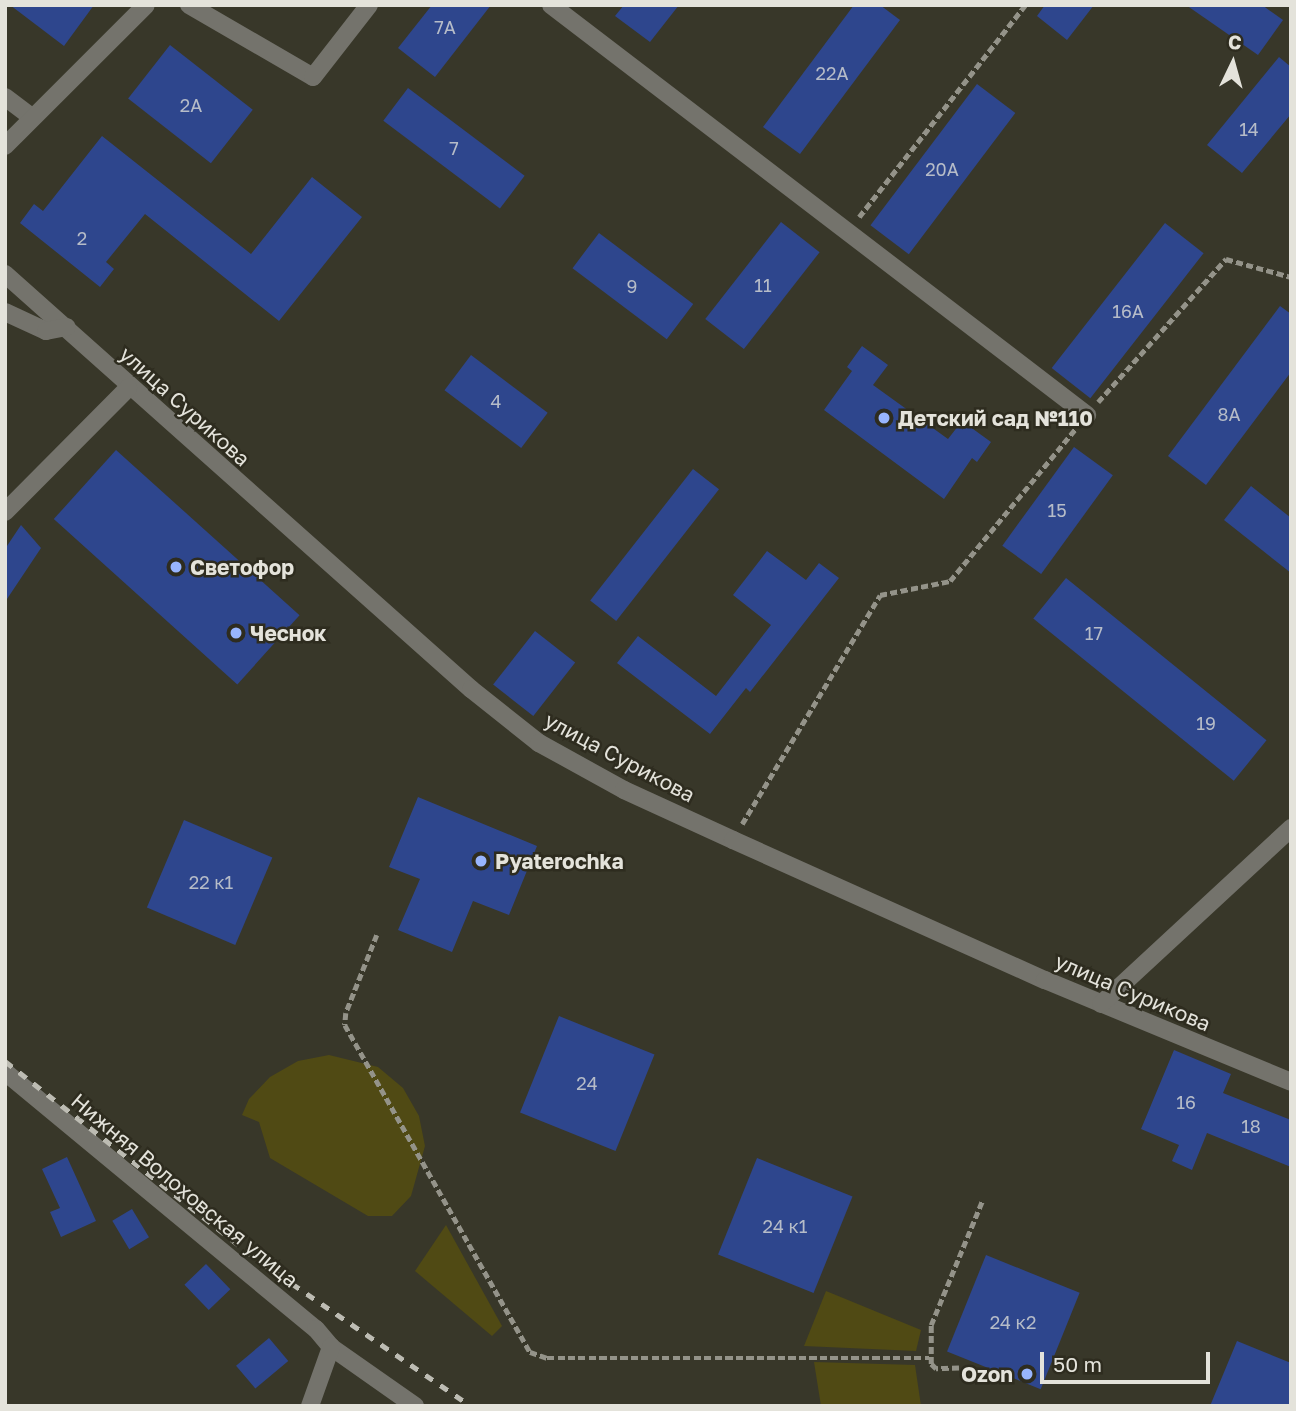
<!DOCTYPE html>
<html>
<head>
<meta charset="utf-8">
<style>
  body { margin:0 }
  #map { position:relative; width:1296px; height:1411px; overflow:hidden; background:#383729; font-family:"Golos Text",sans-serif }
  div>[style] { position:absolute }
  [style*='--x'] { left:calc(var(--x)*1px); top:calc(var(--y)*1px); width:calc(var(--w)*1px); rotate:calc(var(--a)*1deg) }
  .green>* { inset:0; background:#504a14 }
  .building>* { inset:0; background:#2e468d; transform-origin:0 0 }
  .path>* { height:4.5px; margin-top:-2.25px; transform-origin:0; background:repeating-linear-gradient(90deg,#949389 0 7px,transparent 0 10.5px) }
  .minor>* { height:18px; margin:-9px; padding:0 9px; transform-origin:9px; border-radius:9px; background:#74736c }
  .rail>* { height:5px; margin-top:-2.5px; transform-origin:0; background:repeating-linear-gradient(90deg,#bdbcb3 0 9px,transparent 0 18px) }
  .dots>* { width:19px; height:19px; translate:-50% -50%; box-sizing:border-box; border:4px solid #2e2c1f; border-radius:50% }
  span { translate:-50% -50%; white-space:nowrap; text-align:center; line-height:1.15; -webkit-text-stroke:5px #2e2c1f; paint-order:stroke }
  .number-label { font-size:18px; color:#b6bcc8 }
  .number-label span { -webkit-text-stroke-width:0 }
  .street-label { font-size:21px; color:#e4e3db }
  .poi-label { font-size:21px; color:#e4e3db; font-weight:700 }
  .left { translate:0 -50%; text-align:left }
  .right { translate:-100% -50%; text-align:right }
  .frame { position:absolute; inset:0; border:7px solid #e4e3db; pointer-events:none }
  .north { position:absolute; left:1198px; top:28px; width:70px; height:70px; -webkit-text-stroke:5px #2e2c1f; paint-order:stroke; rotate:5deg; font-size:19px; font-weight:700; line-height:28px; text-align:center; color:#e4e3db }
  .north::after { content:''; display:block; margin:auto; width:24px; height:32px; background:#e4e3db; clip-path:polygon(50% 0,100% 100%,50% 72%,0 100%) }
  .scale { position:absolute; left:1040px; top:1352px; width:170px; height:32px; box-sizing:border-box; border:4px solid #e4e3db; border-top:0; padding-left:9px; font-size:21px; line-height:24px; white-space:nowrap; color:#e4e3db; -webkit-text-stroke:5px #2e2c1f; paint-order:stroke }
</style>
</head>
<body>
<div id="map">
  <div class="green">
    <div style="clip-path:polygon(329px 1055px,378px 1067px,403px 1088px,419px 1116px,425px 1146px,411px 1196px,392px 1216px,368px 1216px,270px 1158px,259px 1122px,242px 1115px,249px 1099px,270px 1077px,298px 1061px)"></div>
    <div style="clip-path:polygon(446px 1225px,502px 1326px,492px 1336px,415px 1271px)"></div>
    <div style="clip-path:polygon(826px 1291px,921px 1330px,916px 1351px,804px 1346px)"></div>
    <div style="clip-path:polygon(814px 1362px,915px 1365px,921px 1406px,821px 1406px)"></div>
  </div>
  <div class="building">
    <div style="clip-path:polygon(10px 5px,94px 5px,64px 46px)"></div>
    <div style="clip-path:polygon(432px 5px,491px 5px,435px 77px,398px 48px)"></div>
    <div style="clip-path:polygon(624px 5px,679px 5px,650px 42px,615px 16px)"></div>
    <div style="clip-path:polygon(854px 5px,880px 5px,900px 20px,800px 154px,763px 127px)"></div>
    <div style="clip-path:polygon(1045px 5px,1094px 5px,1067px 40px,1037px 16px)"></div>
    <div style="clip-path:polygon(1186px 5px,1262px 5px,1283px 20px,1258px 55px)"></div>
    <div style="left:170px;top:45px;width:105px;height:68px;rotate:38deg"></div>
    <div style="clip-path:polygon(1279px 57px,1291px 67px,1291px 114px,1242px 173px,1207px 145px)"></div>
    <div style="left:977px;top:84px;width:48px;height:177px;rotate:37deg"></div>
    <div style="left:408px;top:88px;width:146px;height:41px;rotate:37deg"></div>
    <div style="clip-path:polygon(102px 136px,251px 254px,312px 177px,362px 217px,279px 321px,145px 214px,106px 262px,114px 269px,100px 287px,20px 223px,34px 204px,43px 211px)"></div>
    <div style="left:781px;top:222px;width:49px;height:123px;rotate:38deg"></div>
    <div style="left:1165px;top:223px;width:49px;height:184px;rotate:38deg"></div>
    <div style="left:599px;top:233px;width:118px;height:44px;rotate:37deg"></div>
    <div style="clip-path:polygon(1280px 306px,1291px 314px,1291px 372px,1206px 485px,1168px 456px)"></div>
    <div style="clip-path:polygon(862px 346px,888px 365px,873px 385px,948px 439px,962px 421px,991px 442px,977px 462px,972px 458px,944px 499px,824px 410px,852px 371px,847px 367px)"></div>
    <div style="left:471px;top:355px;width:96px;height:44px;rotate:37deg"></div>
    <div style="left:1074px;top:447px;width:48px;height:122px;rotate:36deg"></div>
    <div style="left:116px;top:450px;width:247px;height:93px;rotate:42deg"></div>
    <div style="left:693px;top:469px;width:33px;height:167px;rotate:38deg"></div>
    <div style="clip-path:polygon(1251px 486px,1291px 518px,1291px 573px,1224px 520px)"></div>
    <div style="clip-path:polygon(21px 525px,41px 548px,5px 602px,5px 549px)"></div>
    <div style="clip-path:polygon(767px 551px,806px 580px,819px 563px,839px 578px,750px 692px,746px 688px,710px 734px,617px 663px,638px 636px,716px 696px,771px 625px,733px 595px)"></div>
    <div style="left:1066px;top:578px;width:258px;height:52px;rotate:39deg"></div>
    <div style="left:535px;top:631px;width:51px;height:68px;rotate:38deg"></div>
    <div style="clip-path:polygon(418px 797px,537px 846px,509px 915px,473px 901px,452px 952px,398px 930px,420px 879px,389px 867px)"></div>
    <div style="left:184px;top:820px;width:96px;height:95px;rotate:23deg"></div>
    <div style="left:559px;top:1016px;width:103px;height:104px;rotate:22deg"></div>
    <div style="clip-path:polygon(1174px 1050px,1231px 1074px,1223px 1093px,1291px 1120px,1291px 1167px,1207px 1133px,1192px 1170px,1172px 1161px,1179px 1145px,1141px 1129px)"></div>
    <div style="clip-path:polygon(67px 1157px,96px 1221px,61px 1237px,50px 1212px,60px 1208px,42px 1169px)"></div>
    <div style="left:757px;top:1158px;width:103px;height:104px;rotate:22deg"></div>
    <div style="left:132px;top:1209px;width:33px;height:23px;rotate:59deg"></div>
    <div style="left:986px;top:1255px;width:101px;height:104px;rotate:22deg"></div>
    <div style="left:206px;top:1264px;width:35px;height:30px;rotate:46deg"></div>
    <div style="left:269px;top:1338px;width:30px;height:43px;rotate:50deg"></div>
    <div style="clip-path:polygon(1237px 1341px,1291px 1363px,1291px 1406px,1210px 1406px)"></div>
  </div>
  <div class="path">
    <div style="--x:859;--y:217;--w:269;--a:-51.9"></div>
    <div style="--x:1098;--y:402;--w:192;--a:-48.2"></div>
    <div style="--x:1226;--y:259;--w:67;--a:15.5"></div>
    <div style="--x:742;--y:824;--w:267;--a:-58.9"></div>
    <div style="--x:880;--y:595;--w:71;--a:-11.3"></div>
    <div style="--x:950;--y:581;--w:198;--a:-50.5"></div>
    <div style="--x:377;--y:935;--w:84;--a:111.7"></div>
    <div style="--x:346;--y:1013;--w:12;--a:95"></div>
    <div style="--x:345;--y:1025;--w:376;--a:60.5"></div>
    <div style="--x:530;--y:1352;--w:18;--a:19"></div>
    <div style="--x:547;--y:1358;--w:382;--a:0"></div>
    <div style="--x:959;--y:1368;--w:23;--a:178"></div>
    <div style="--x:936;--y:1369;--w:7;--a:-135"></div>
    <div style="--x:931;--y:1364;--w:39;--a:-90"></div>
    <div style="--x:931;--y:1325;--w:134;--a:-67.6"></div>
  </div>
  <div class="minor">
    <div style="--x:189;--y:5;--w:143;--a:30.1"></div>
    <div style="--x:313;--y:77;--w:91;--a:-52.1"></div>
    <div style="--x:551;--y:5;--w:675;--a:37.41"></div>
    <div style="--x:5;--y:97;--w:34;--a:37"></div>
    <div style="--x:5;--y:146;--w:199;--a:-45"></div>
    <div style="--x:5;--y:274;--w:624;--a:41.69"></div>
    <div style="--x:471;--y:689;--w:87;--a:38.5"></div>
    <div style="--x:539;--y:743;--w:97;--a:28.9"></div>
    <div style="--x:624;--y:790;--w:120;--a:24.6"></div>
    <div style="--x:733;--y:840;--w:342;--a:24.2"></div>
    <div style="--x:1045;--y:980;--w:266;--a:22.5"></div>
    <div style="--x:5;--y:312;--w:45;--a:24.9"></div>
    <div style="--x:46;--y:331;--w:21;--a:-11"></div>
    <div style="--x:5;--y:512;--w:175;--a:-45.2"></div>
    <div style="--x:1101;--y:1004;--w:259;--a:-42.8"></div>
    <div style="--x:5;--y:1072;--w:403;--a:39.6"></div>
    <div style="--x:316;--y:1329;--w:23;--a:50"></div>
    <div style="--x:331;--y:1347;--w:103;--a:35.1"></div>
    <div style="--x:310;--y:1406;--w:63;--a:-70.4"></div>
  </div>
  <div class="rail">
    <div style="--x:5;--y:1061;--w:327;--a:38.2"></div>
    <div style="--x:262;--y:1263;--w:253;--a:34.4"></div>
  </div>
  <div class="dots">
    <div style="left:884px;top:418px;background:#98b5fd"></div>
    <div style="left:176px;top:567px;background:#98b5fd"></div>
    <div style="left:236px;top:633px;background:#98b5fd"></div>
    <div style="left:481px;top:861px;background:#98b5fd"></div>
    <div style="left:1027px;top:1374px;background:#98b5fd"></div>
  </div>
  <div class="number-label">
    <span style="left:445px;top:27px">7А</span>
    <span style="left:832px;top:73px">22А</span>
    <span style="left:191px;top:105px">2А</span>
    <span style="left:1249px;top:129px">14</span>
    <span style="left:454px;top:148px">7</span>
    <span style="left:942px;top:169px">20А</span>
    <span style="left:82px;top:238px">2</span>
    <span style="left:763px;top:285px">11</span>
    <span style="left:632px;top:286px">9</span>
    <span style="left:1128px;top:311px">16А</span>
    <span style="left:496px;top:401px">4</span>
    <span style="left:1229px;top:414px">8А</span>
    <span style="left:1057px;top:510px">15</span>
    <span style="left:1094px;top:633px">17</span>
    <span style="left:1206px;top:723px">19</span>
    <span style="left:211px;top:882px">22 к1</span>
    <span style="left:587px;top:1083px">24</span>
    <span style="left:1186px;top:1102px">16</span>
    <span style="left:1251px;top:1126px">18</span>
    <span style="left:785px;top:1226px">24 к1</span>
    <span style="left:1013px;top:1322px">24 к2</span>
  </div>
  <div class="street-label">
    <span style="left:185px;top:406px;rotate:42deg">улица Сурикова</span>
    <span style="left:620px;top:757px;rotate:28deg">улица Сурикова</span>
    <span style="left:1133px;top:992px;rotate:23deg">улица Сурикова</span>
    <span style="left:185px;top:1190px;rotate:40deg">Нижняя Волоховская улица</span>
  </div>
  <div class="poi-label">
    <span class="left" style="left:898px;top:418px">Детский сад №110</span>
    <span class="left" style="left:190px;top:567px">Светофор</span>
    <span class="left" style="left:250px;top:633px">Чеснок</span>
    <span class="left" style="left:495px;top:861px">Pyaterochka</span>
    <span class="right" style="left:1013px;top:1374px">Ozon</span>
  </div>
  <div class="frame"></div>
  <div class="north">С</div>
  <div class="scale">50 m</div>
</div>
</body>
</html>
